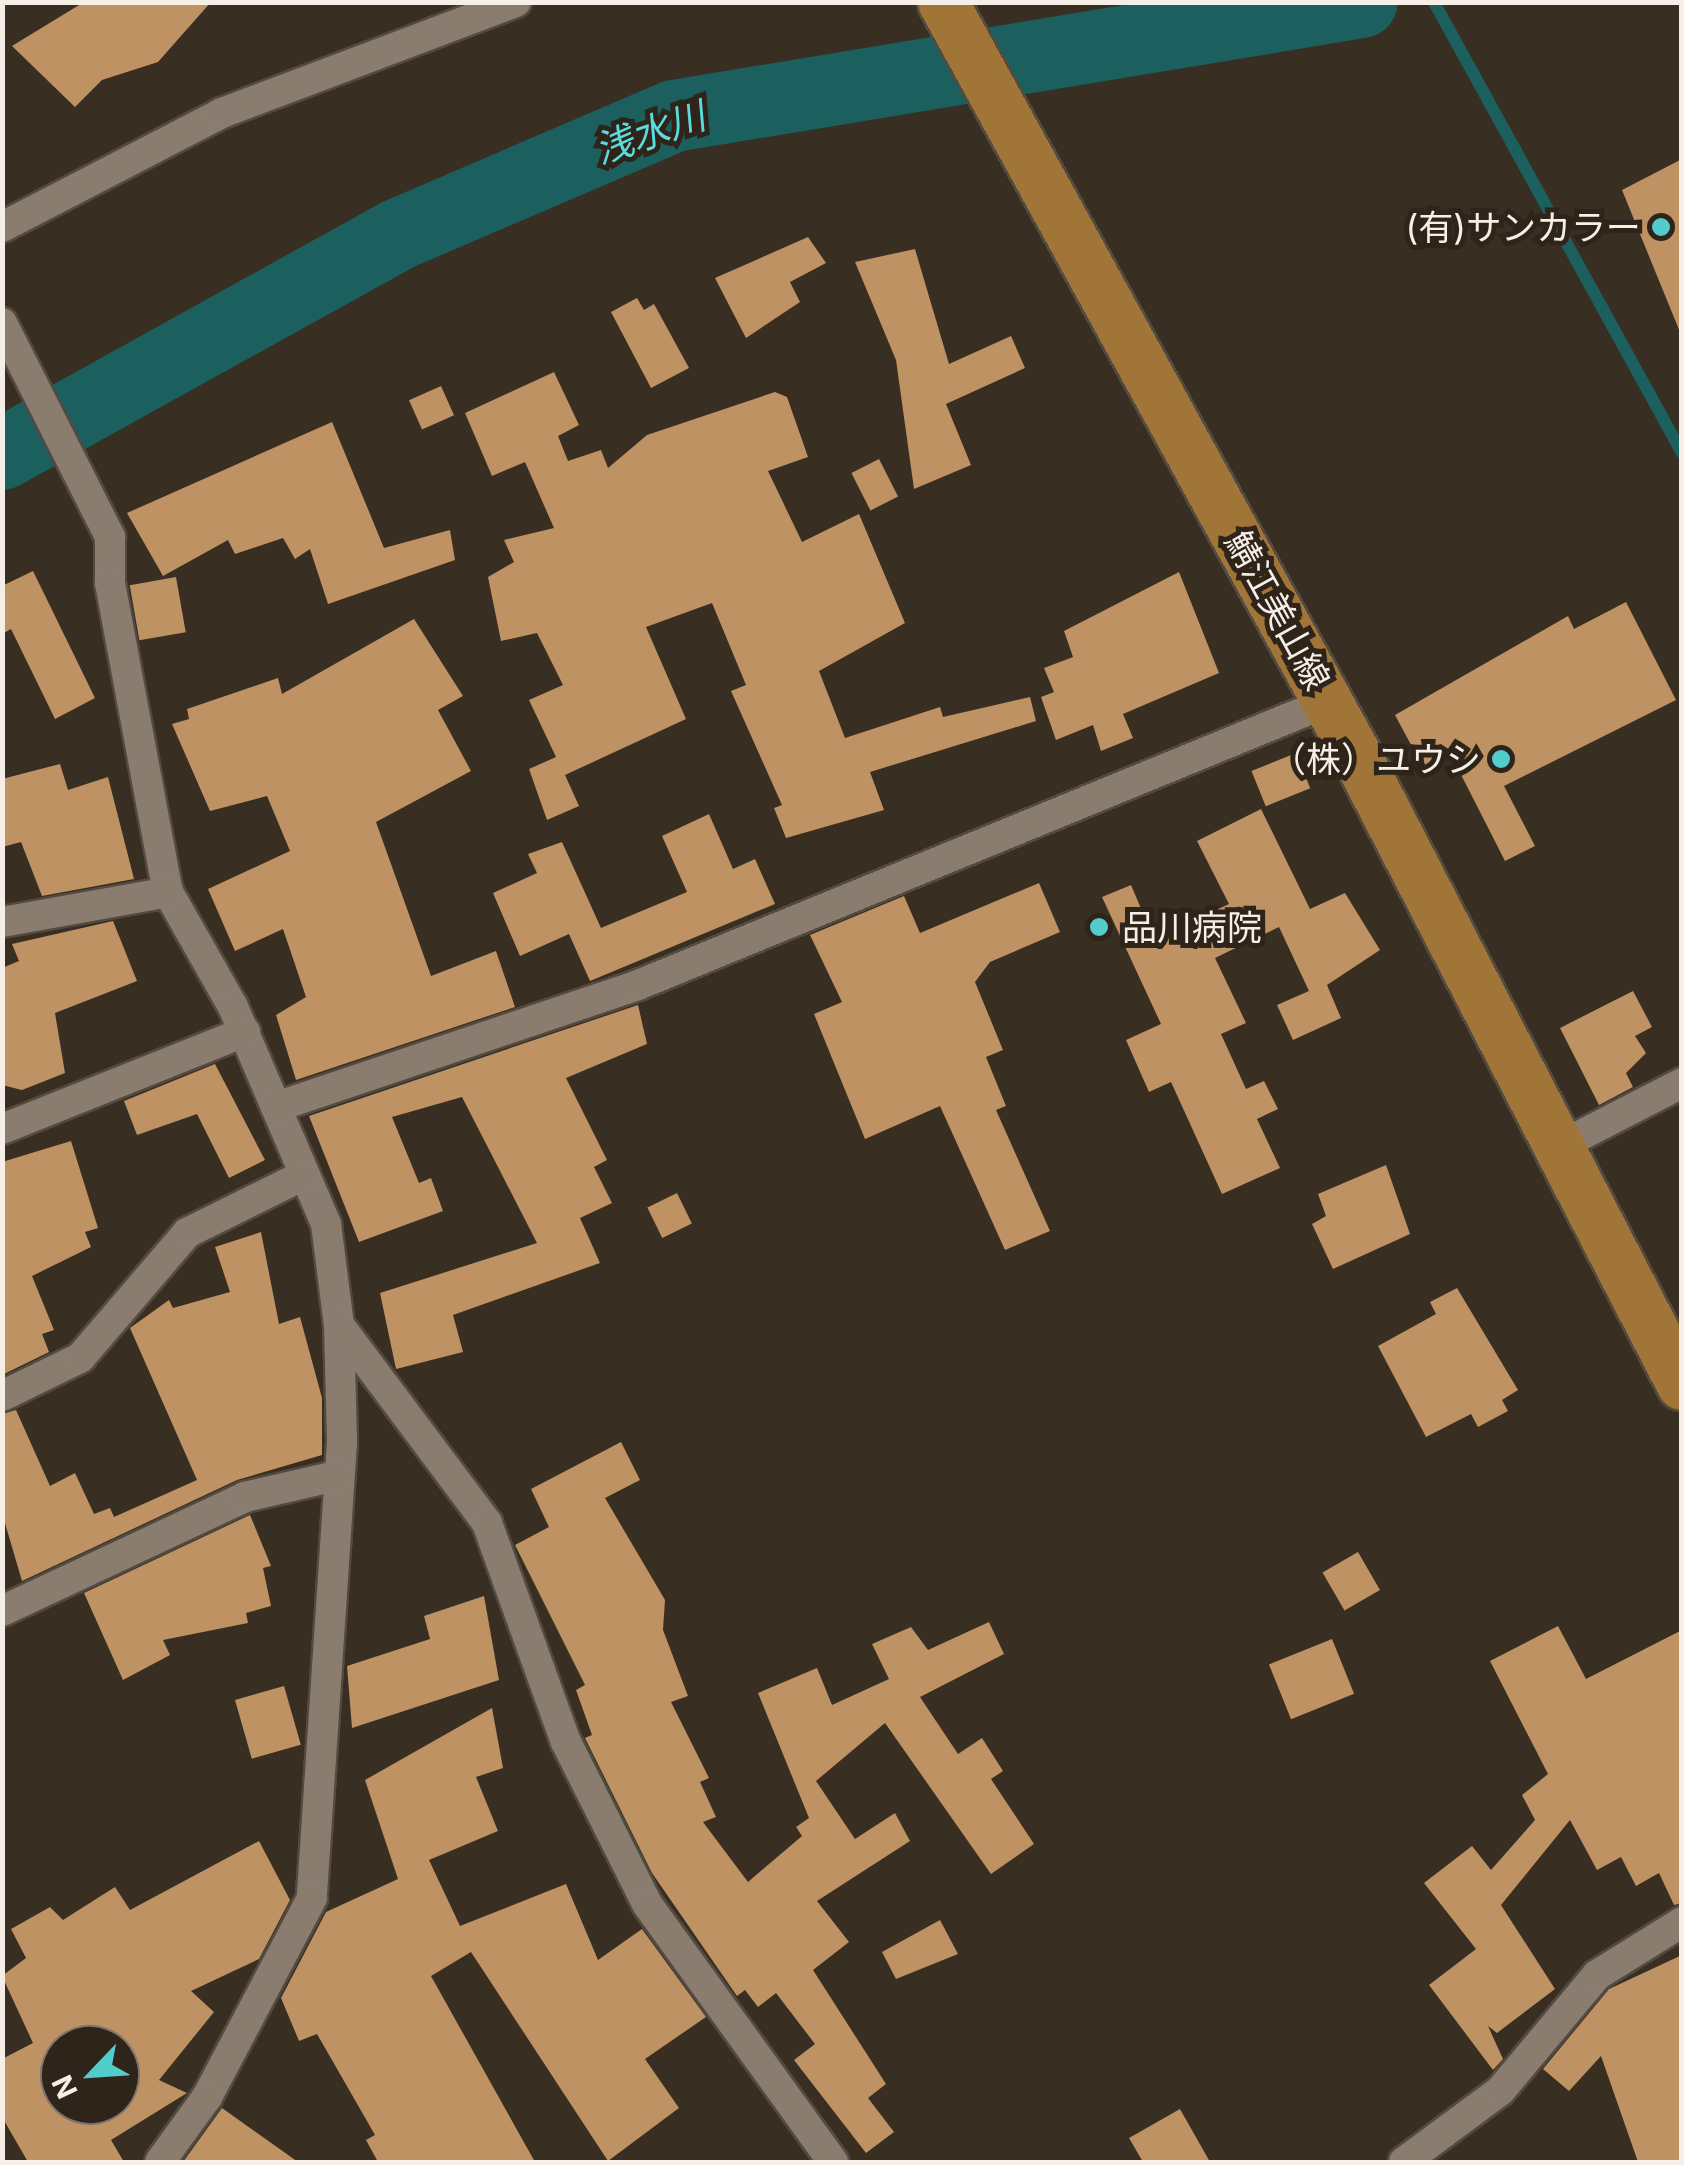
<!DOCTYPE html>
<html>
<head>
<meta charset="utf-8">
<style>
  body { margin:0 }
  #map { position:relative; width:1684px; height:2165px; overflow:hidden; background:#392e22; font-family:Inter,"Noto Sans JP",sans-serif }
  div>[style] { position:absolute }
  [style*='--x'] { left:calc(var(--x)*1px); top:calc(var(--y)*1px); width:calc(var(--w)*1px); rotate:calc(var(--a)*1deg) }
  .stream>* { height:12px; margin:-6px; padding:0 6px; transform-origin:6px; border-radius:6px; background:#1b5f5f }
  .river>* { height:72px; margin:-36px; padding:0 36px; transform-origin:36px; border-radius:36px; background:#1b5f5f }
  .building>* { inset:0; background:#be9263; transform-origin:0 0 }
  .roads { filter:drop-shadow(2px 0 #534a40) drop-shadow(-2px 0 #534a40) drop-shadow(0 2px #534a40) drop-shadow(0 -2px #534a40) }
  .minor>* { height:30px; margin:-15px; padding:0 15px; transform-origin:15px; border-radius:15px; background:#8a7d70 }
  .primary>* { height:50px; margin:-25px; padding:0 25px; transform-origin:25px; border-radius:25px; background:#a17537 }
  .dots>* { width:28px; height:28px; translate:-50% -50%; box-sizing:border-box; border:5px solid #2e2419; border-radius:50% }
  span { translate:-50% -50%; white-space:nowrap; text-align:center; line-height:1.15; -webkit-text-stroke:10px #2e2419; paint-order:stroke }
  .poi-label { font-size:35px; color:#f6efe8 }
  .right { translate:-100% -50%; text-align:right }
  .left { translate:0 -50%; text-align:left }
  .street-label { font-size:35px; color:#f6efe8 }
  .water-label { font-size:38px; color:#5bdbdb; font-style:italic }
  .frame { position:absolute; inset:0; border:5px solid #f6efe8; pointer-events:none }
  .north { position:absolute; left:40px; top:2025px; width:100px; height:100px; box-sizing:border-box; background:#2e2419; border:2px solid #7e756c; border-radius:50%; rotate:245deg; font-size:28px; font-weight:700; line-height:40px; text-align:center; color:#f6efe8 }
  .north::after { content:''; display:block; margin:auto; width:35px; height:45px; background:#52cdcc; clip-path:polygon(50% 0,100% 100%,50% 72%,0 100%) }
</style>
</head>
<body>
<div id="map">
  <div class="stream">
    <div style="--x:1434;--y:2;--w:515;--a:61.19"></div>
  </div>
  <div class="river">
    <div style="--x:2;--y:454;--w:454;--a:-29"></div>
    <div style="--x:399;--y:234;--w:299;--a:-23.2"></div>
    <div style="--x:674;--y:116;--w:697;--a:-9.41"></div>
  </div>
  <div class="building">
    <div style="clip-path:polygon(84px 2px,211px 2px,158px 62px,102px 80px,75px 107px,12px 46px)"></div>
    <div style="clip-path:polygon(1682px 159px,1682px 337px,1622px 190px)"></div>
    <div style="clip-path:polygon(808px 237px,826px 263px,790px 282px,800px 302px,746px 338px,715px 278px)"></div>
    <div style="clip-path:polygon(915px 249px,949px 364px,1011px 336px,1025px 368px,946px 404px,971px 465px,914px 489px,896px 360px,855px 262px)"></div>
    <div style="clip-path:polygon(637px 298px,644px 310px,654px 304px,689px 368px,651px 388px,611px 312px)"></div>
    <div style="clip-path:polygon(554px 372px,579px 425px,558px 436px,568px 461px,601px 450px,608px 468px,647px 435px,775px 392px,787px 397px,808px 457px,768px 471px,802px 542px,859px 514px,905px 623px,819px 671px,845px 738px,940px 707px,943px 717px,1030px 697px,1036px 721px,870px 772px,884px 810px,786px 838px,774px 808px,782px 805px,731px 691px,746px 685px,712px 603px,646px 627px,686px 719px,565px 775px,579px 806px,547px 820px,529px 769px,556px 757px,529px 700px,563px 685px,537px 633px,501px 641px,488px 577px,514px 562px,504px 540px,554px 528px,525px 462px,492px 476px,465px 413px)"></div>
    <div style="left:441px;top:386px;width:32px;height:35px;rotate:66deg"></div>
    <div style="clip-path:polygon(332px 422px,384px 548px,450px 530px,455px 560px,328px 604px,310px 549px,295px 559px,283px 538px,235px 554px,228px 540px,163px 576px,127px 513px)"></div>
    <div style="left:879px;top:459px;width:42px;height:31px;rotate:63deg"></div>
    <div style="clip-path:polygon(33px 571px,95px 698px,55px 719px,11px 629px,2px 634px,2px 586px)"></div>
    <div style="clip-path:polygon(1179px 572px,1219px 673px,1123px 714px,1133px 738px,1101px 751px,1093px 725px,1056px 740px,1041px 697px,1054px 692px,1044px 668px,1073px 657px,1064px 631px)"></div>
    <div style="left:176px;top:577px;width:56px;height:47px;rotate:80deg"></div>
    <div style="clip-path:polygon(1626px 602px,1676px 700px,1504px 786px,1535px 846px,1505px 861px,1451px 755px,1424px 769px,1395px 715px,1568px 616px,1574px 629px)"></div>
    <div style="clip-path:polygon(414px 619px,463px 696px,438px 710px,471px 771px,376px 822px,431px 976px,496px 951px,515px 1007px,296px 1080px,276px 1015px,306px 997px,283px 929px,235px 951px,208px 889px,290px 851px,267px 796px,210px 811px,172px 724px,189px 719px,187px 709px,278px 678px,282px 694px)"></div>
    <div style="left:1296px;top:753px;width:38px;height:48px;rotate:68deg"></div>
    <div style="clip-path:polygon(60px 764px,68px 790px,108px 777px,134px 879px,42px 896px,21px 842px,2px 847px,2px 779px)"></div>
    <div style="clip-path:polygon(1261px 809px,1310px 909px,1345px 893px,1380px 950px,1327px 985px,1341px 1018px,1293px 1040px,1277px 1005px,1309px 991px,1279px 927px,1215px 958px,1246px 1023px,1221px 1034px,1246px 1089px,1264px 1081px,1278px 1109px,1257px 1119px,1280px 1168px,1222px 1194px,1171px 1082px,1149px 1092px,1126px 1040px,1161px 1024px,1102px 897px,1131px 885px,1154px 939px,1229px 904px,1197px 841px)"></div>
    <div style="clip-path:polygon(709px 814px,733px 869px,755px 859px,775px 904px,590px 981px,569px 934px,520px 956px,493px 893px,537px 873px,528px 854px,562px 842px,601px 928px,687px 892px,662px 836px)"></div>
    <div style="clip-path:polygon(1039px 883px,1060px 932px,990px 962px,975px 982px,1003px 1050px,986px 1057px,1006px 1106px,996px 1110px,1050px 1231px,1005px 1250px,940px 1106px,865px 1139px,814px 1014px,842px 1002px,810px 935px,904px 896px,920px 933px)"></div>
    <div style="clip-path:polygon(113px 921px,137px 981px,55px 1013px,65px 1073px,22px 1090px,2px 1085px,2px 968px,19px 961px,12px 944px)"></div>
    <div style="clip-path:polygon(1633px 991px,1652px 1027px,1635px 1036px,1646px 1053px,1626px 1073px,1633px 1087px,1599px 1105px,1560px 1028px)"></div>
    <div style="clip-path:polygon(638px 1005px,647px 1044px,566px 1078px,607px 1160px,594px 1167px,612px 1203px,580px 1218px,600px 1263px,453px 1315px,463px 1352px,396px 1369px,380px 1293px,537px 1243px,462px 1097px,392px 1117px,419px 1183px,431px 1178px,443px 1211px,359px 1242px,309px 1116px)"></div>
    <div style="clip-path:polygon(215px 1064px,265px 1160px,229px 1178px,197px 1114px,137px 1135px,124px 1101px)"></div>
    <div style="clip-path:polygon(71px 1141px,98px 1228px,85px 1232px,91px 1247px,32px 1276px,54px 1330px,42px 1334px,49px 1352px,2px 1375px,2px 1162px)"></div>
    <div style="clip-path:polygon(1386px 1165px,1410px 1234px,1333px 1269px,1312px 1224px,1326px 1216px,1318px 1194px)"></div>
    <div style="left:677px;top:1193px;width:34px;height:33px;rotate:64deg"></div>
    <div style="clip-path:polygon(261px 1232px,279px 1324px,300px 1317px,322px 1398px,322px 1455px,237px 1480px,22px 1581px,2px 1513px,2px 1414px,16px 1410px,50px 1486px,75px 1473px,94px 1514px,110px 1508px,114px 1517px,197px 1480px,130px 1328px,169px 1300px,173px 1308px,230px 1292px,215px 1247px)"></div>
    <div style="clip-path:polygon(1457px 1288px,1518px 1390px,1502px 1400px,1508px 1411px,1478px 1427px,1471px 1414px,1426px 1437px,1378px 1346px,1436px 1314px,1430px 1302px)"></div>
    <div style="clip-path:polygon(621px 1442px,640px 1480px,605px 1498px,665px 1600px,663px 1630px,688px 1696px,671px 1702px,709px 1778px,700px 1782px,716px 1817px,703px 1822px,748px 1882px,802px 1836px,796px 1827px,809px 1818px,758px 1693px,817px 1668px,832px 1705px,889px 1679px,872px 1644px,911px 1627px,928px 1650px,989px 1622px,1004px 1654px,920px 1697px,958px 1754px,982px 1738px,1003px 1771px,991px 1779px,1034px 1844px,991px 1874px,885px 1723px,816px 1781px,855px 1839px,895px 1813px,910px 1841px,817px 1901px,849px 1942px,813px 1970px,886px 2084px,868px 2098px,894px 2132px,866px 2153px,794px 2060px,815px 2044px,776px 1993px,758px 2007px,745px 1990px,737px 1996px,652px 1873px,585px 1738px,592px 1735px,576px 1690px,585px 1685px,515px 1545px,549px 1527px,531px 1489px)"></div>
    <div style="clip-path:polygon(250px 1515px,271px 1566px,263px 1568px,271px 1606px,246px 1613px,248px 1623px,163px 1640px,170px 1655px,123px 1680px,84px 1593px)"></div>
    <div style="left:1358px;top:1552px;width:44px;height:41px;rotate:60deg"></div>
    <div style="clip-path:polygon(484px 1596px,499px 1680px,352px 1728px,347px 1666px,430px 1639px,424px 1616px)"></div>
    <div style="clip-path:polygon(1558px 1626px,1586px 1679px,1682px 1630px,1682px 1903px,1674px 1905px,1659px 1873px,1636px 1886px,1621px 1857px,1597px 1870px,1570px 1820px,1501px 1905px,1555px 1989px,1497px 2033px,1488px 2026px,1503px 2059px,1493px 2070px,1429px 1985px,1476px 1949px,1424px 1883px,1472px 1846px,1491px 1870px,1535px 1820px,1522px 1795px,1548px 1774px,1490px 1661px)"></div>
    <div style="left:1332px;top:1639px;width:59px;height:68px;rotate:68deg"></div>
    <div style="left:284px;top:1686px;width:61px;height:51px;rotate:74deg"></div>
    <div style="clip-path:polygon(492px 1708px,503px 1768px,476px 1777px,498px 1831px,429px 1860px,460px 1926px,566px 1884px,598px 1960px,642px 1929px,706px 2017px,645px 2059px,679px 2108px,608px 2161px,471px 1952px,431px 1976px,535px 2162px,378px 2162px,366px 2140px,375px 2135px,317px 2034px,299px 2041px,281px 1998px,326px 1912px,398px 1879px,365px 1780px)"></div>
    <div style="clip-path:polygon(evenodd,259px 1841px,290px 1900px,259px 1959px,191px 1991px,214px 2012px,159px 2080px,187px 2093px,111px 2140px,124px 2162px,28px 2162px,2px 2117px,2px 2059px,33px 2043px,2px 1976px,26px 1958px,11px 1929px,50px 1907px,63px 1920px,115px 1887px,130px 1910px,259px 1841px,60px 2045px,120px 2045px,120px 2105px,60px 2105px,60px 2045px)"></div>
    <div style="clip-path:polygon(940px 1920px,958px 1954px,896px 1979px,882px 1952px)"></div>
    <div style="clip-path:polygon(1682px 1955px,1682px 2162px,1638px 2162px,1601px 2056px,1569px 2091px,1543px 2069px,1609px 1989px)"></div>
    <div style="clip-path:polygon(222px 2108px,298px 2162px,183px 2162px)"></div>
    <div style="clip-path:polygon(1180px 2109px,1210px 2162px,1143px 2162px,1129px 2138px)"></div>
  </div>
  <div class="roads">
    <div class="minor">
      <div style="--x:2;--y:227;--w:248;--a:-27.4"></div>
      <div style="--x:222;--y:113;--w:314;--a:-20.7"></div>
      <div style="--x:2;--y:323;--w:240;--a:63.2"></div>
      <div style="--x:110;--y:537;--w:46;--a:90"></div>
      <div style="--x:110;--y:583;--w:314;--a:79.4"></div>
      <div style="--x:168;--y:892;--w:132;--a:60.5"></div>
      <div style="--x:233;--y:1007;--w:236;--a:66.8"></div>
      <div style="--x:326;--y:1224;--w:102;--a:82.7"></div>
      <div style="--x:339;--y:1325;--w:117;--a:88.5"></div>
      <div style="--x:342;--y:1442;--w:457;--a:93.8"></div>
      <div style="--x:312;--y:1898;--w:225;--a:117.8"></div>
      <div style="--x:207;--y:2097;--w:80;--a:125.9"></div>
      <div style="--x:2;--y:922;--w:169;--a:-10.2"></div>
      <div style="--x:276;--y:1107;--w:382;--a:-18.6"></div>
      <div style="--x:638;--y:985;--w:746;--a:-22.3"></div>
      <div style="--x:2;--y:1129;--w:262;--a:-21.8"></div>
      <div style="--x:1560;--y:1146;--w:137;--a:-27.3"></div>
      <div style="--x:339;--y:1325;--w:247;--a:53.2"></div>
      <div style="--x:487;--y:1523;--w:233;--a:70.2"></div>
      <div style="--x:566;--y:1742;--w:181;--a:63.4"></div>
      <div style="--x:647;--y:1904;--w:318;--a:54.2"></div>
      <div style="--x:2;--y:1396;--w:87;--a:-26"></div>
      <div style="--x:80;--y:1358;--w:165;--a:-49.4"></div>
      <div style="--x:187;--y:1233;--w:131;--a:-26.4"></div>
      <div style="--x:2;--y:1611;--w:268;--a:-25.1"></div>
      <div style="--x:245;--y:1497;--w:93;--a:-13"></div>
      <div style="--x:1404;--y:2162;--w:119;--a:-36.5"></div>
      <div style="--x:1500;--y:2091;--w:151;--a:-50.1"></div>
      <div style="--x:1597;--y:1975;--w:100;--a:-31.9"></div>
    </div>
    <div class="primary">
      <div style="--x:943;--y:2;--w:858;--a:61.22"></div>
      <div style="--x:1356;--y:754;--w:710;--a:62.68"></div>
    </div>
  </div>
  <div class="dots">
    <div style="left:1661px;top:227px;background:#52cdcc"></div>
    <div style="left:1501px;top:759px;background:#52cdcc"></div>
    <div style="left:1099px;top:927px;background:#52cdcc"></div>
  </div>
  <div class="poi-label">
    <span class="right" style="left:1641px;top:227px">(有)サンカラー</span>
    <span class="right" style="left:1481px;top:759px">（株）ユウシ</span>
    <span class="left" style="left:1122px;top:927px">品川病院</span>
  </div>
  <div class="street-label">
    <span style="left:1278px;top:610px;rotate:61deg">鯖江美山線</span>
  </div>
  <div class="water-label">
    <span style="left:650px;top:133px;rotate:-19deg">浅水川</span>
  </div>
  <div class="frame"></div>
  <div class="north">N</div>
</div>
</body>
</html>
